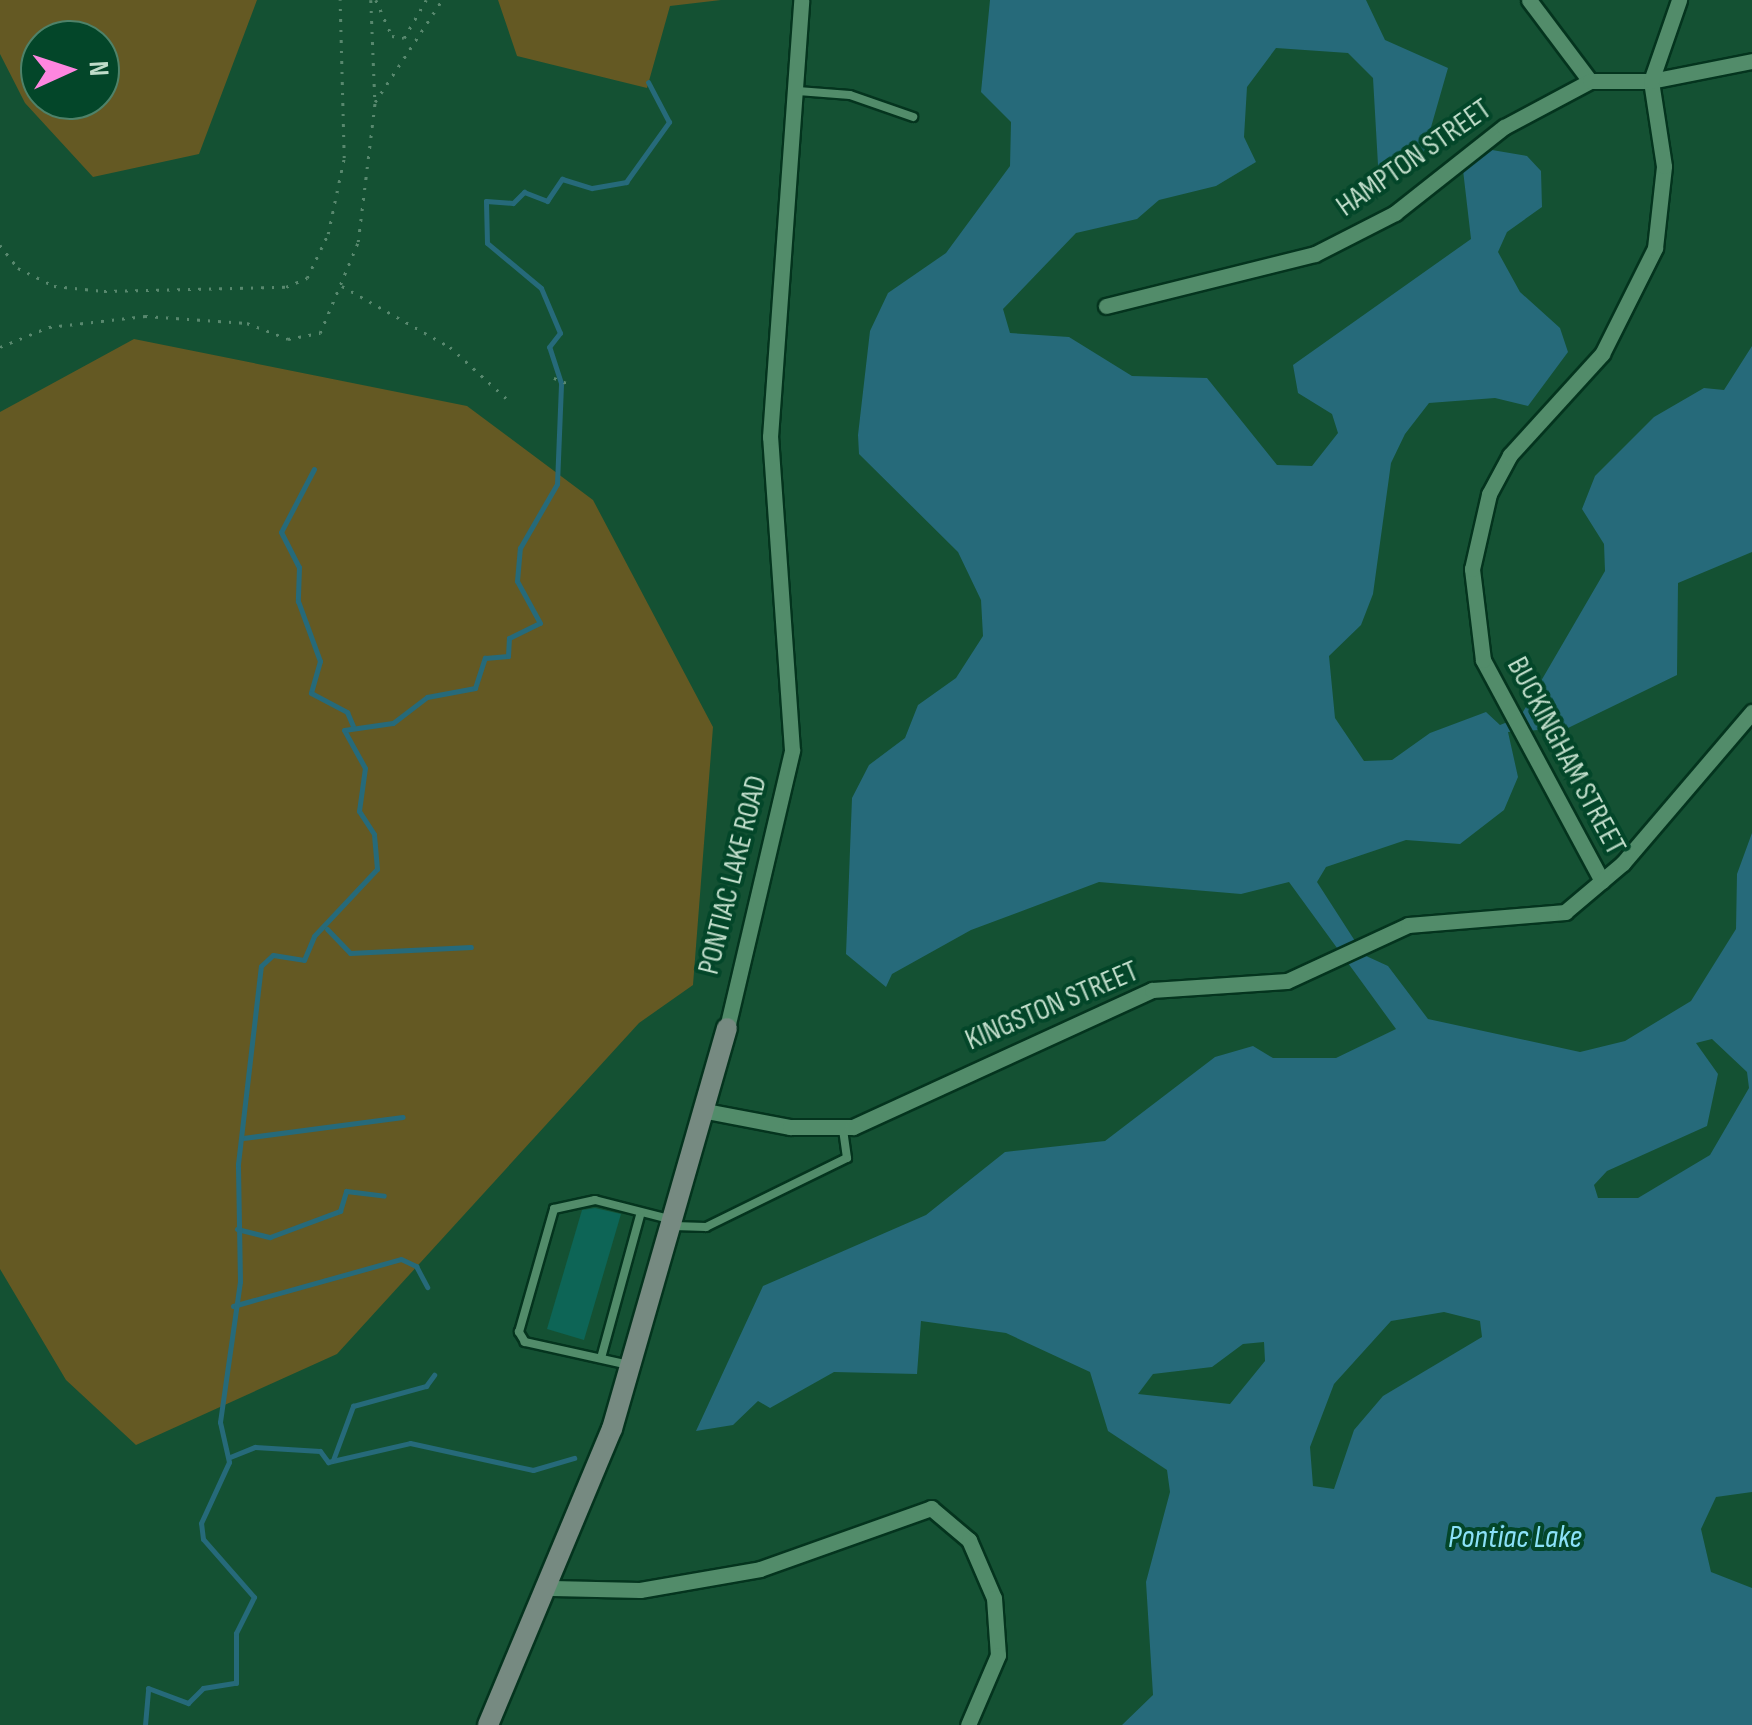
<!DOCTYPE html>
<html>
<head>
<meta charset="utf-8">
<style>
  body { margin:0 }
  #map { position:relative; width:1752px; height:1725px; overflow:hidden; background:#145133; font-family:"Sofia Sans Condensed",sans-serif }
  div>[style] { position:absolute }
  [style*='--x'] { left:calc(var(--x)*1px); top:calc(var(--y)*1px); width:calc(var(--w)*1px); rotate:calc(var(--a)*1deg) }
  .green>* { inset:0; background:#645923 }
  .water>* { inset:0; background:#266a7a }
  .stream>* { height:5px; margin:-2.5px; padding:0 2.5px; transform-origin:2.5px; border-radius:2.5px; background:#266a7a }
  .building>* { inset:0; background:#0d6556 }
  .path>* { height:2.5px; margin-top:-1.25px; transform-origin:0; background:repeating-linear-gradient(90deg,#58886e 0 2.5px,transparent 0 10.5px) }
  .roads { filter:drop-shadow(2px 0 #04341e) drop-shadow(-2px 0 #04341e) drop-shadow(0 2px #04341e) drop-shadow(0 -2px #04341e) }
  .lane>* { height:8px; margin:-4px; padding:0 4px; transform-origin:4px; border-radius:4px; background:#528c6a }
  .street>* { height:15px; margin:-7.5px; padding:0 7.5px; transform-origin:7.5px; border-radius:7.5px; background:#528c6a }
  .secondary>* { height:20px; margin:-10px; padding:0 10px; transform-origin:10px; border-radius:10px; background:#768a81 }
  span { translate:-50% -50%; white-space:nowrap; text-align:center; line-height:1.15; -webkit-text-stroke:8px #034629; paint-order:stroke }
  .street-label { font-size:30px; color:#bfdcc9 }
  .water-label { font-size:32px; color:#8be1f8; font-style:italic }
  .north { position:absolute; left:20px; top:20px; width:100px; height:100px; box-sizing:border-box; background:#034629; border:2px solid #4e8269; border-radius:50%; rotate:87deg; font-size:28px; font-weight:700; line-height:40px; text-align:center; color:#bfdcc9 }
  .north::after { content:''; display:block; margin:auto; width:35px; height:45px; background:#fe86e0; clip-path:polygon(50% 0,100% 100%,50% 72%,0 100%) }
</style>
</head>
<body>
<div id="map">
  <div class="green">
    <div style="clip-path:polygon(evenodd,0 0,257px 0,199px 154px,93px 177px,25px 103px,0 54px,0 0,40px 40px,100px 40px,100px 100px,40px 100px,40px 40px)"></div>
    <div style="clip-path:polygon(498px 0,721px 0,670px 6px,647px 88px,517px 56px)"></div>
    <div style="clip-path:polygon(134px 339px,467px 406px,593px 500px,713px 727px,693px 985px,639px 1023px,337px 1354px,136px 1445px,66px 1380px,0 1269px,0 412px)"></div>
  </div>
  <div class="water">
    <div style="clip-path:polygon(evenodd,990px 0,1366px 0,1385px 40px,1448px 68px,1419px 169px,1387px 175px,1378px 165px,1373px 78px,1348px 53px,1276px 48px,1247px 87px,1244px 137px,1256px 162px,1216px 186px,1159px 200px,1137px 219px,1076px 233px,1003px 309px,1010px 333px,1069px 337px,1132px 376px,1207px 378px,1277px 465px,1312px 466px,1338px 433px,1332px 414px,1298px 393px,1293px 365px,1471px 239px,1463px 170px,1492px 150px,1527px 156px,1541px 171px,1542px 207px,1507px 232px,1498px 252px,1520px 292px,1560px 328px,1568px 352px,1528px 406px,1495px 398px,1429px 403px,1405px 434px,1391px 463px,1373px 594px,1361px 625px,1329px 656px,1335px 718px,1364px 761px,1392px 760px,1430px 733px,1486px 712px,1500px 725px,1520px 717px,1605px 571px,1604px 544px,1582px 509px,1595px 476px,1654px 417px,1704px 388px,1724px 390px,1752px 346px,1752px 552px,1678px 583px,1677px 675px,1568px 728px,1508px 732px,1518px 777px,1504px 810px,1460px 844px,1406px 840px,1326px 867px,1317px 882px,1364px 955px,1388px 966px,1428px 1019px,1580px 1052px,1625px 1041px,1691px 1001px,1736px 929px,1737px 874px,1752px 833px,1752px 1492px,1716px 1497px,1701px 1529px,1711px 1572px,1752px 1588px,1752px 1725px,1122px 1725px,1153px 1695px,1146px 1582px,1170px 1492px,1167px 1470px,1108px 1431px,1090px 1372px,1006px 1333px,921px 1321px,917px 1374px,834px 1372px,770px 1408px,758px 1401px,733px 1425px,696px 1431px,763px 1286px,926px 1215px,1005px 1152px,1105px 1141px,1215px 1057px,1253px 1046px,1273px 1058px,1336px 1058px,1396px 1029px,1289px 882px,1241px 894px,1099px 882px,971px 930px,892px 974px,886px 987px,846px 954px,852px 798px,869px 765px,905px 738px,918px 705px,956px 678px,983px 636px,981px 600px,958px 552px,859px 454px,858px 435px,870px 331px,888px 293px,946px 253px,1010px 166px,1011px 122px,981px 92px,990px 0,1712px 1039px,1747px 1072px,1749px 1088px,1710px 1155px,1638px 1198px,1598px 1198px,1594px 1185px,1607px 1171px,1707px 1126px,1718px 1074px,1696px 1043px,1712px 1039px,990px 0,1444px 1312px,1480px 1321px,1482px 1337px,1383px 1396px,1354px 1430px,1334px 1489px,1313px 1486px,1310px 1447px,1334px 1384px,1391px 1321px,1444px 1312px,990px 0,1264px 1342px,1265px 1361px,1230px 1404px,1138px 1394px,1153px 1374px,1212px 1367px,1243px 1344px,1264px 1342px)"></div>
  </div>
  <div class="stream">
    <div style="--x:314;--y:469;--w:71;--a:117.6"></div>
    <div style="--x:281;--y:532;--w:39;--a:63"></div>
    <div style="--x:299;--y:567;--w:34;--a:92"></div>
    <div style="--x:298;--y:601;--w:64;--a:69.9"></div>
    <div style="--x:320;--y:661;--w:33;--a:106"></div>
    <div style="--x:311;--y:693;--w:41;--a:27.8"></div>
    <div style="--x:347;--y:712;--w:15;--a:67"></div>
    <div style="--x:327;--y:929;--w:33;--a:46"></div>
    <div style="--x:350;--y:953;--w:121;--a:-2.8"></div>
    <div style="--x:243;--y:1138;--w:161;--a:-7.5"></div>
    <div style="--x:237;--y:1229;--w:34;--a:14"></div>
    <div style="--x:270;--y:1237;--w:75;--a:-20.4"></div>
    <div style="--x:340;--y:1211;--w:21;--a:-73"></div>
    <div style="--x:346;--y:1191;--w:38;--a:7"></div>
    <div style="--x:233;--y:1306;--w:174;--a:-15.6"></div>
    <div style="--x:401;--y:1259;--w:17;--a:25"></div>
    <div style="--x:416;--y:1266;--w:24;--a:62"></div>
    <div style="--x:230;--y:1457;--w:27;--a:-22"></div>
    <div style="--x:255;--y:1447;--w:65;--a:3.5"></div>
    <div style="--x:320;--y:1451;--w:14;--a:54"></div>
    <div style="--x:328;--y:1462;--w:84;--a:-13"></div>
    <div style="--x:410;--y:1443;--w:126;--a:12.4"></div>
    <div style="--x:533;--y:1470;--w:43;--a:-16.3"></div>
    <div style="--x:333;--y:1460;--w:58;--a:-69.7"></div>
    <div style="--x:353;--y:1406;--w:76;--a:-15.3"></div>
    <div style="--x:426;--y:1386;--w:14;--a:-54"></div>
    <div style="--x:145;--y:1725;--w:37;--a:-85"></div>
    <div style="--x:148;--y:1688;--w:43;--a:20.6"></div>
    <div style="--x:188;--y:1703;--w:21;--a:-45"></div>
    <div style="--x:203;--y:1688;--w:33;--a:-9"></div>
    <div style="--x:236;--y:1683;--w:50;--a:-90"></div>
    <div style="--x:236;--y:1633;--w:40;--a:-63.4"></div>
    <div style="--x:254;--y:1597;--w:77;--a:-131.3"></div>
    <div style="--x:203;--y:1539;--w:16;--a:-97"></div>
    <div style="--x:201;--y:1523;--w:67;--a:-65.3"></div>
    <div style="--x:229;--y:1462;--w:41;--a:-102.7"></div>
    <div style="--x:220;--y:1422;--w:141;--a:-81.9"></div>
    <div style="--x:240;--y:1282;--w:118;--a:-91"></div>
    <div style="--x:238;--y:1164;--w:199;--a:-83.4"></div>
    <div style="--x:261;--y:966;--w:16;--a:-43"></div>
    <div style="--x:273;--y:955;--w:31;--a:9"></div>
    <div style="--x:304;--y:960;--w:26;--a:-67"></div>
    <div style="--x:314;--y:936;--w:92;--a:-46.8"></div>
    <div style="--x:377;--y:869;--w:35;--a:-95"></div>
    <div style="--x:374;--y:834;--w:27;--a:-123"></div>
    <div style="--x:359;--y:811;--w:43;--a:-82.1"></div>
    <div style="--x:365;--y:768;--w:43;--a:-118.9"></div>
    <div style="--x:344;--y:730;--w:49;--a:-8.1"></div>
    <div style="--x:393;--y:723;--w:43;--a:-37.4"></div>
    <div style="--x:427;--y:697;--w:49;--a:-10.6"></div>
    <div style="--x:475;--y:688;--w:32;--a:-72"></div>
    <div style="--x:485;--y:658;--w:23;--a:-5"></div>
    <div style="--x:508;--y:656;--w:18;--a:-87"></div>
    <div style="--x:509;--y:638;--w:34;--a:-26"></div>
    <div style="--x:540;--y:623;--w:48;--a:-118.7"></div>
    <div style="--x:517;--y:581;--w:33;--a:-85"></div>
    <div style="--x:520;--y:548;--w:74;--a:-60"></div>
    <div style="--x:557;--y:484;--w:101;--a:-87.7"></div>
    <div style="--x:561;--y:383;--w:38;--a:-108"></div>
    <div style="--x:549;--y:347;--w:18;--a:-52"></div>
    <div style="--x:560;--y:333;--w:49;--a:-112.9"></div>
    <div style="--x:541;--y:288;--w:70;--a:-140.2"></div>
    <div style="--x:487;--y:243;--w:42;--a:-91.4"></div>
    <div style="--x:486;--y:201;--w:27;--a:4"></div>
    <div style="--x:513;--y:203;--w:16;--a:-45"></div>
    <div style="--x:524;--y:192;--w:25;--a:21"></div>
    <div style="--x:547;--y:201;--w:27;--a:-56"></div>
    <div style="--x:562;--y:179;--w:31;--a:17"></div>
    <div style="--x:592;--y:188;--w:35;--a:-10"></div>
    <div style="--x:626;--y:182;--w:74;--a:-54.4"></div>
    <div style="--x:669;--y:122;--w:45;--a:-117.7"></div>
  </div>
  <div class="building">
    <div style="clip-path:polygon(595px 1208px,621px 1214px,584px 1340px,547px 1329px,582px 1210px)"></div>
  </div>
  <div class="path">
    <div style="--x:371;--y:0;--w:100;--a:87.7"></div>
    <div style="--x:376;--y:0;--w:39;--a:66"></div>
    <div style="--x:392;--y:36;--w:12;--a:9"></div>
    <div style="--x:404;--y:38;--w:44;--a:-59.9"></div>
    <div style="--x:0;--y:245;--w:29;--a:52"></div>
    <div style="--x:18;--y:268;--w:40;--a:26.6"></div>
    <div style="--x:54;--y:286;--w:50;--a:5.7"></div>
    <div style="--x:104;--y:291;--w:182;--a:-1.3"></div>
    <div style="--x:286;--y:287;--w:23;--a:-23"></div>
    <div style="--x:307;--y:278;--w:49;--a:-64.5"></div>
    <div style="--x:328;--y:234;--w:78;--a:-78.1"></div>
    <div style="--x:344;--y:158;--w:158;--a:-91.5"></div>
    <div style="--x:342;--y:286;--w:124;--a:29.5"></div>
    <div style="--x:450;--y:347;--w:76;--a:42.3"></div>
    <div style="--x:0;--y:347;--w:53;--a:-22.2"></div>
    <div style="--x:49;--y:327;--w:97;--a:-6.5"></div>
    <div style="--x:145;--y:316;--w:102;--a:3.9"></div>
    <div style="--x:247;--y:323;--w:44;--a:21.3"></div>
    <div style="--x:288;--y:339;--w:33;--a:-11"></div>
    <div style="--x:320;--y:333;--w:99;--a:-67.3"></div>
    <div style="--x:358;--y:242;--w:141;--a:-83.1"></div>
    <div style="--x:375;--y:102;--w:122;--a:-56.7"></div>
    <div style="--x:554;--y:378;--w:16;--a:22"></div>
  </div>
  <div class="roads">
    <div class="lane">
      <div style="--x:798;--y:91;--w:52;--a:4.4"></div>
      <div style="--x:850;--y:95;--w:67;--a:19.2"></div>
      <div style="--x:674;--y:1226;--w:32;--a:2"></div>
      <div style="--x:706;--y:1227;--w:157;--a:-26.1"></div>
      <div style="--x:847;--y:1158;--w:30;--a:-98"></div>
      <div style="--x:601;--y:1358;--w:151;--a:-74.7"></div>
      <div style="--x:629;--y:1365;--w:107;--a:-167.5"></div>
      <div style="--x:525;--y:1342;--w:12;--a:-121"></div>
      <div style="--x:519;--y:1332;--w:128;--a:-74.1"></div>
      <div style="--x:554;--y:1209;--w:42;--a:-12.4"></div>
      <div style="--x:595;--y:1200;--w:76;--a:14.4"></div>
    </div>
    <div class="street">
      <div style="--x:1529;--y:0;--w:101;--a:53"></div>
      <div style="--x:1106;--y:306;--w:215;--a:-14"></div>
      <div style="--x:1315;--y:254;--w:90;--a:-27.1"></div>
      <div style="--x:1395;--y:213;--w:139;--a:-38.3"></div>
      <div style="--x:1504;--y:127;--w:98;--a:-28.1"></div>
      <div style="--x:1590;--y:81;--w:61;--a:0"></div>
      <div style="--x:1651;--y:81;--w:103;--a:-11.2"></div>
      <div style="--x:1602;--y:881;--w:251;--a:-118.3"></div>
      <div style="--x:1483;--y:660;--w:92;--a:-96.9"></div>
      <div style="--x:1472;--y:569;--w:77;--a:-77.2"></div>
      <div style="--x:1489;--y:494;--w:44;--a:-61.7"></div>
      <div style="--x:1510;--y:455;--w:137;--a:-47.7"></div>
      <div style="--x:1602;--y:354;--w:119;--a:-63.4"></div>
      <div style="--x:1655;--y:248;--w:82;--a:-83.7"></div>
      <div style="--x:1664;--y:166;--w:86;--a:-98.7"></div>
      <div style="--x:1651;--y:81;--w:86;--a:-70.9"></div>
      <div style="--x:727;--y:1028;--w:285;--a:-76.8"></div>
      <div style="--x:792;--y:750;--w:314;--a:-94"></div>
      <div style="--x:770;--y:437;--w:438;--a:-85.9"></div>
      <div style="--x:706;--y:1111;--w:86;--a:10.8"></div>
      <div style="--x:790;--y:1127;--w:63;--a:0"></div>
      <div style="--x:853;--y:1127;--w:329;--a:-24.6"></div>
      <div style="--x:1152;--y:990;--w:135;--a:-3.8"></div>
      <div style="--x:1287;--y:981;--w:133;--a:-24.8"></div>
      <div style="--x:1408;--y:925;--w:158;--a:-4.7"></div>
      <div style="--x:1565;--y:912;--w:76;--a:-40.2"></div>
      <div style="--x:1623;--y:863;--w:199;--a:-49.5"></div>
      <div style="--x:552;--y:1588;--w:88;--a:1.3"></div>
      <div style="--x:640;--y:1590;--w:122;--a:-9.9"></div>
      <div style="--x:760;--y:1569;--w:182;--a:-19.6"></div>
      <div style="--x:931;--y:1508;--w:50;--a:40.1"></div>
      <div style="--x:969;--y:1540;--w:63;--a:66.7"></div>
      <div style="--x:994;--y:1598;--w:57;--a:86"></div>
      <div style="--x:998;--y:1655;--w:76;--a:113.2"></div>
    </div>
    <div class="secondary">
      <div style="--x:488;--y:1725;--w:321;--a:-67.3"></div>
      <div style="--x:612;--y:1429;--w:417;--a:-74"></div>
    </div>
  </div>
  <div class="street-label">
    <span style="left:1414px;top:158px;rotate:-35deg">HAMPTON STREET</span>
    <span style="left:1566px;top:756px;rotate:62deg">BUCKINGHAM STREET</span>
    <span style="left:733px;top:875px;rotate:-76deg">PONTIAC LAKE ROAD</span>
    <span style="left:1052px;top:1006px;rotate:-23deg">KINGSTON STREET</span>
  </div>
  <div class="water-label">
    <span style="left:1515px;top:1538px">Pontiac Lake</span>
  </div>
  <div class="north">N</div>
</div>
</body>
</html>
